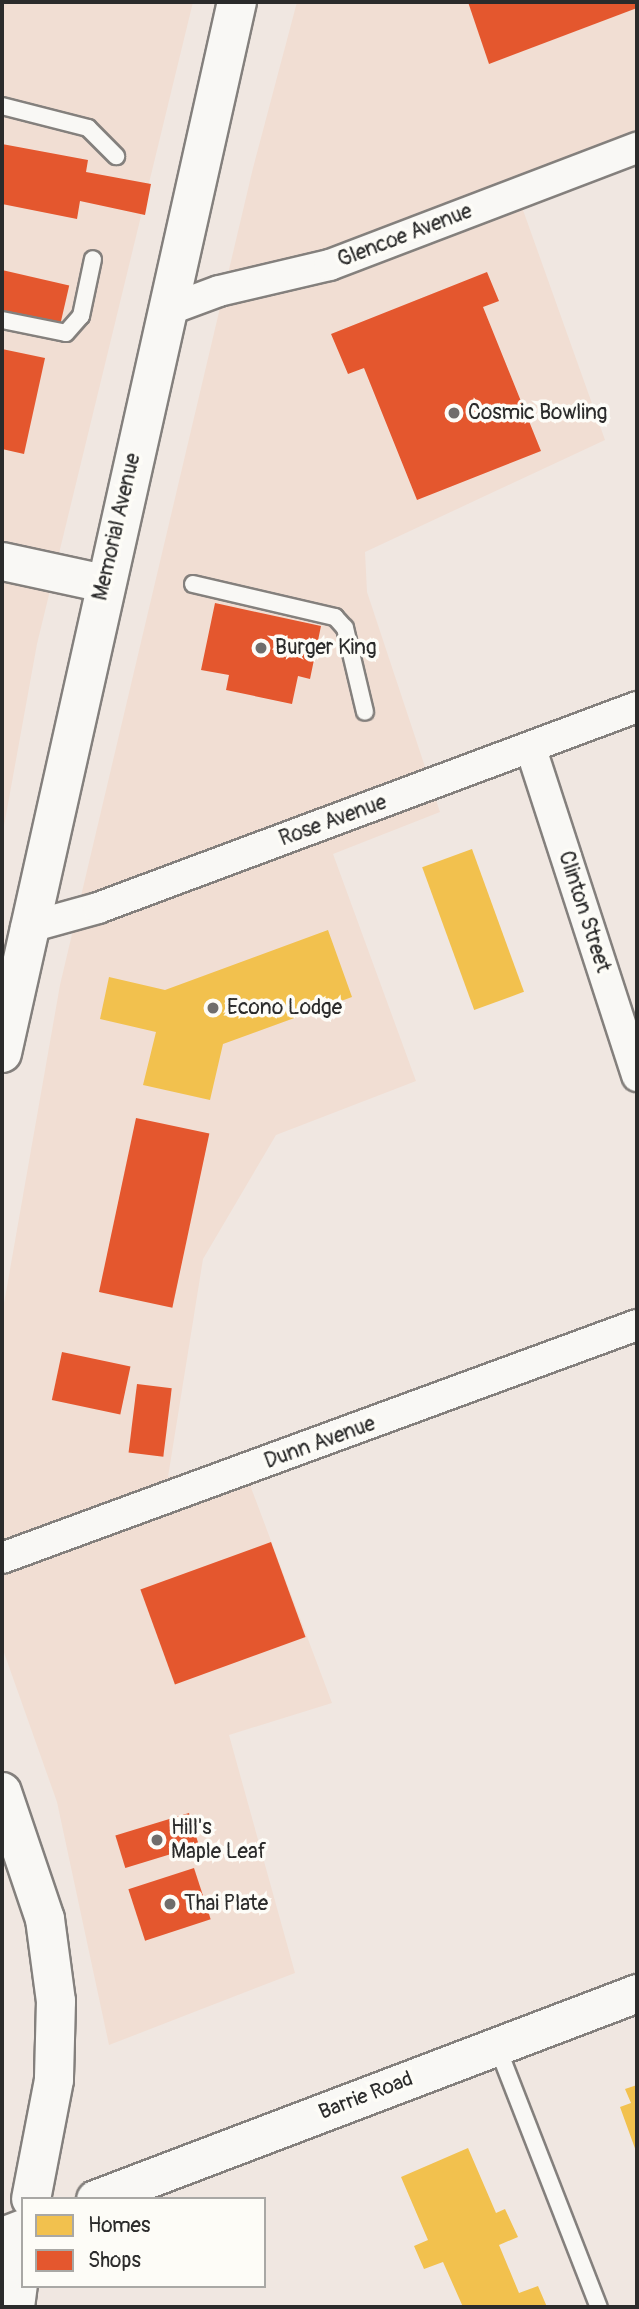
<!DOCTYPE html>
<html>
<head>
<meta charset="utf-8">
<style>
  body { margin:0 }
  #map { position:relative; width:639px; height:2309px; overflow:hidden; background:#f0e7e1; font-family:Pangolin,sans-serif }
  div>[style] { position:absolute }
  [style*='--x'] { left:calc(var(--x)*1px); top:calc(var(--y)*1px); width:calc(var(--w)*1px); rotate:calc(var(--a)*1deg) }
  .built>* { inset:0; background:#f1ded3 }
  .homes>* { inset:0; background:#f2c14e; transform-origin:0 0 }
  .shops>* { inset:0; background:#e4572e; transform-origin:0 0 }
  .roads { filter:drop-shadow(2px 0 #84807d) drop-shadow(-2px 0 #84807d) drop-shadow(0 2px #84807d) drop-shadow(0 -2px #84807d) }
  .service>* { height:16px; margin:-8px; padding:0 8px; transform-origin:8px; border-radius:8px; background:#f9f8f5 }
  .minor>* { height:30px; margin:-15px; padding:0 15px; transform-origin:15px; border-radius:15px; background:#f9f8f5 }
  .tertiary>* { height:37px; margin:-18.5px; padding:0 18.5px; transform-origin:18.5px; border-radius:18.5px; background:#f9f8f5 }
  .secondary>* { height:38px; margin:-19px; padding:0 19px; transform-origin:19px; border-radius:19px; background:#f9f8f5 }
  .dots>* { width:19px; height:19px; translate:-50% -50%; box-sizing:border-box; border:4px solid #fdfcf7; border-radius:50% }
  span { translate:-50% -50%; white-space:nowrap; text-align:center; line-height:1.15; -webkit-text-stroke:7px #fdfcf7; paint-order:stroke }
  .street-label { font-size:21px; color:#2b2b2b }
  .poi-label { font-size:21px; color:#2b2b2b }
  .left { translate:0 -50%; text-align:left }
  .frame { position:absolute; inset:0; border:4px solid #2b2b2b; pointer-events:none }
  .legend { position:absolute; left:21px; top:2197px; width:245px; height:91px; box-sizing:border-box; background:#fdfcf7; border:2px solid #a9a8a5; margin:0; padding:9px 12px; list-style:none; font-size:21px; color:#2b2b2b }
  .legend li { display:flex; align-items:center; gap:14px; height:35px }
  .legend b { width:35px; border:2px solid #a9a8a5 }
</style>
</head>
<body>
<div id="map">
  <div class="built">
    <div style="clip-path:polygon(2px 2px,193px 2px,37px 644px,2px 837px)"></div>
    <div style="clip-path:polygon(297px 2px,637px 2px,637px 142px,518px 196px,605px 440px,365px 552px,367px 592px,440px 812px,333px 854px,416px 1081px,276px 1135px,203px 1259px,168px 1477px,241px 1461px,332px 1703px,229px 1735px,295px 1973px,109px 2045px,57px 1802px,2px 1647px,2px 1315px,60px 985px,253px 168px)"></div>
  </div>
  <div class="homes">
    <div style="left:472px;top:849px;width:152px;height:53px;rotate:70deg"></div>
    <div style="clip-path:polygon(328px 930px,352px 997px,223px 1044px,210px 1100px,143px 1085px,156px 1032px,100px 1019px,109px 977px,165px 990px)"></div>
    <div style="clip-path:polygon(637px 2085px,637px 2154px,620px 2107px,631px 2103px,625px 2089px)"></div>
    <div style="clip-path:polygon(468px 2148px,496px 2213px,505px 2209px,518px 2237px,499px 2245px,519px 2293px,538px 2286px,547px 2307px,463px 2307px,443px 2262px,424px 2269px,414px 2246px,428px 2240px,401px 2177px)"></div>
  </div>
  <div class="shops">
    <div style="clip-path:polygon(468px 2px,637px 2px,637px 8px,489px 64px)"></div>
    <div style="clip-path:polygon(2px 144px,88px 160px,86px 172px,151px 184px,145px 215px,80px 201px,77px 219px,2px 204px)"></div>
    <div style="left:2px;top:270px;width:69px;height:43px;rotate:13deg"></div>
    <div style="clip-path:polygon(487px 272px,499px 301px,483px 307px,541px 451px,417px 500px,364px 368px,348px 374px,331px 334px)"></div>
    <div style="clip-path:polygon(2px 349px,45px 358px,24px 454px,2px 449px)"></div>
    <div style="clip-path:polygon(215px 603px,321px 626px,310px 679px,298px 676px,292px 704px,226px 690px,229px 675px,201px 670px)"></div>
    <div style="left:136px;top:1118px;width:75px;height:178px;rotate:12deg"></div>
    <div style="left:62px;top:1352px;width:70px;height:49px;rotate:12deg"></div>
    <div style="left:137px;top:1384px;width:35px;height:69px;rotate:7deg"></div>
    <div style="left:271px;top:1542px;width:101px;height:139px;rotate:70deg"></div>
    <div style="left:189px;top:1813px;width:34px;height:77px;rotate:73deg"></div>
    <div style="left:194px;top:1868px;width:54px;height:69px;rotate:72deg"></div>
  </div>
  <div class="roads">
    <div class="service">
      <div style="--x:2;--y:106;--w:89;--a:14.3"></div>
      <div style="--x:88;--y:128;--w:40;--a:45"></div>
      <div style="--x:2;--y:320;--w:65;--a:11.5"></div>
      <div style="--x:66;--y:333;--w:23;--a:-49"></div>
      <div style="--x:81;--y:316;--w:58;--a:-78.1"></div>
      <div style="--x:193;--y:584;--w:146;--a:13.1"></div>
      <div style="--x:335;--y:617;--w:15;--a:48"></div>
      <div style="--x:345;--y:628;--w:86;--a:76.6"></div>
      <div style="--x:497;--y:2046;--w:280;--a:68.7"></div>
    </div>
    <div class="minor">
      <div style="--x:168;--y:310;--w:54;--a:-20.4"></div>
      <div style="--x:219;--y:291;--w:114;--a:-13.2"></div>
      <div style="--x:330;--y:265;--w:329;--a:-20.9"></div>
      <div style="--x:531;--y:749;--w:344;--a:72"></div>
      <div style="--x:26;--y:928;--w:75;--a:-15.5"></div>
      <div style="--x:98;--y:908;--w:575;--a:-20.45"></div>
      <div style="--x:2;--y:1558;--w:676;--a:-20.15"></div>
    </div>
    <div class="tertiary">
      <div style="--x:2;--y:561;--w:104;--a:12.2"></div>
      <div style="--x:95;--y:2199;--w:580;--a:-20.81"></div>
      <div style="--x:2;--y:2236;--w:22;--a:-21"></div>
    </div>
    <div class="secondary">
      <div style="--x:2;--y:1053;--w:1077;--a:-77.4"></div>
      <div style="--x:2;--y:1792;--w:134;--a:71.3"></div>
      <div style="--x:45;--y:1919;--w:83;--a:82.4"></div>
      <div style="--x:56;--y:2001;--w:79;--a:91.5"></div>
      <div style="--x:54;--y:2080;--w:121;--a:100.9"></div>
      <div style="--x:15;--y:2307;--w:63;--a:-82.6"></div>
    </div>
  </div>
  <div class="dots">
    <div style="left:454px;top:413px;background:#706d6b"></div>
    <div style="left:261px;top:648px;background:#706d6b"></div>
    <div style="left:213px;top:1008px;background:#706d6b"></div>
    <div style="left:157px;top:1840px;background:#706d6b"></div>
    <div style="left:170px;top:1904px;background:#706d6b"></div>
  </div>
  <div class="street-label">
    <span style="left:405px;top:236px;rotate:-21deg">Glencoe Avenue</span>
    <span style="left:117px;top:527px;rotate:-77deg">Memorial Avenue</span>
    <span style="left:333px;top:821px;rotate:-20deg">Rose Avenue</span>
    <span style="left:584px;top:912px;rotate:72deg">Clinton Street</span>
    <span style="left:320px;top:1443px;rotate:-20deg">Dunn Avenue</span>
    <span style="left:366px;top:2096px;rotate:-21deg">Barrie Road</span>
  </div>
  <div class="poi-label">
    <span class="left" style="left:468px;top:413px">Cosmic Bowling</span>
    <span class="left" style="left:275px;top:648px">Burger King</span>
    <span class="left" style="left:227px;top:1008px">Econo Lodge</span>
    <span class="left" style="left:171px;top:1840px">Hill's<br>Maple Leaf</span>
    <span class="left" style="left:184px;top:1904px">Thai Plate</span>
  </div>
  <div class="frame"></div>
  <ul class="legend">
  <li><b style="height:19px;background:#f2c14e"></b>Homes</li>
  <li><b style="height:19px;background:#e4572e"></b>Shops</li>
  </ul>
</div>
</body>
</html>
